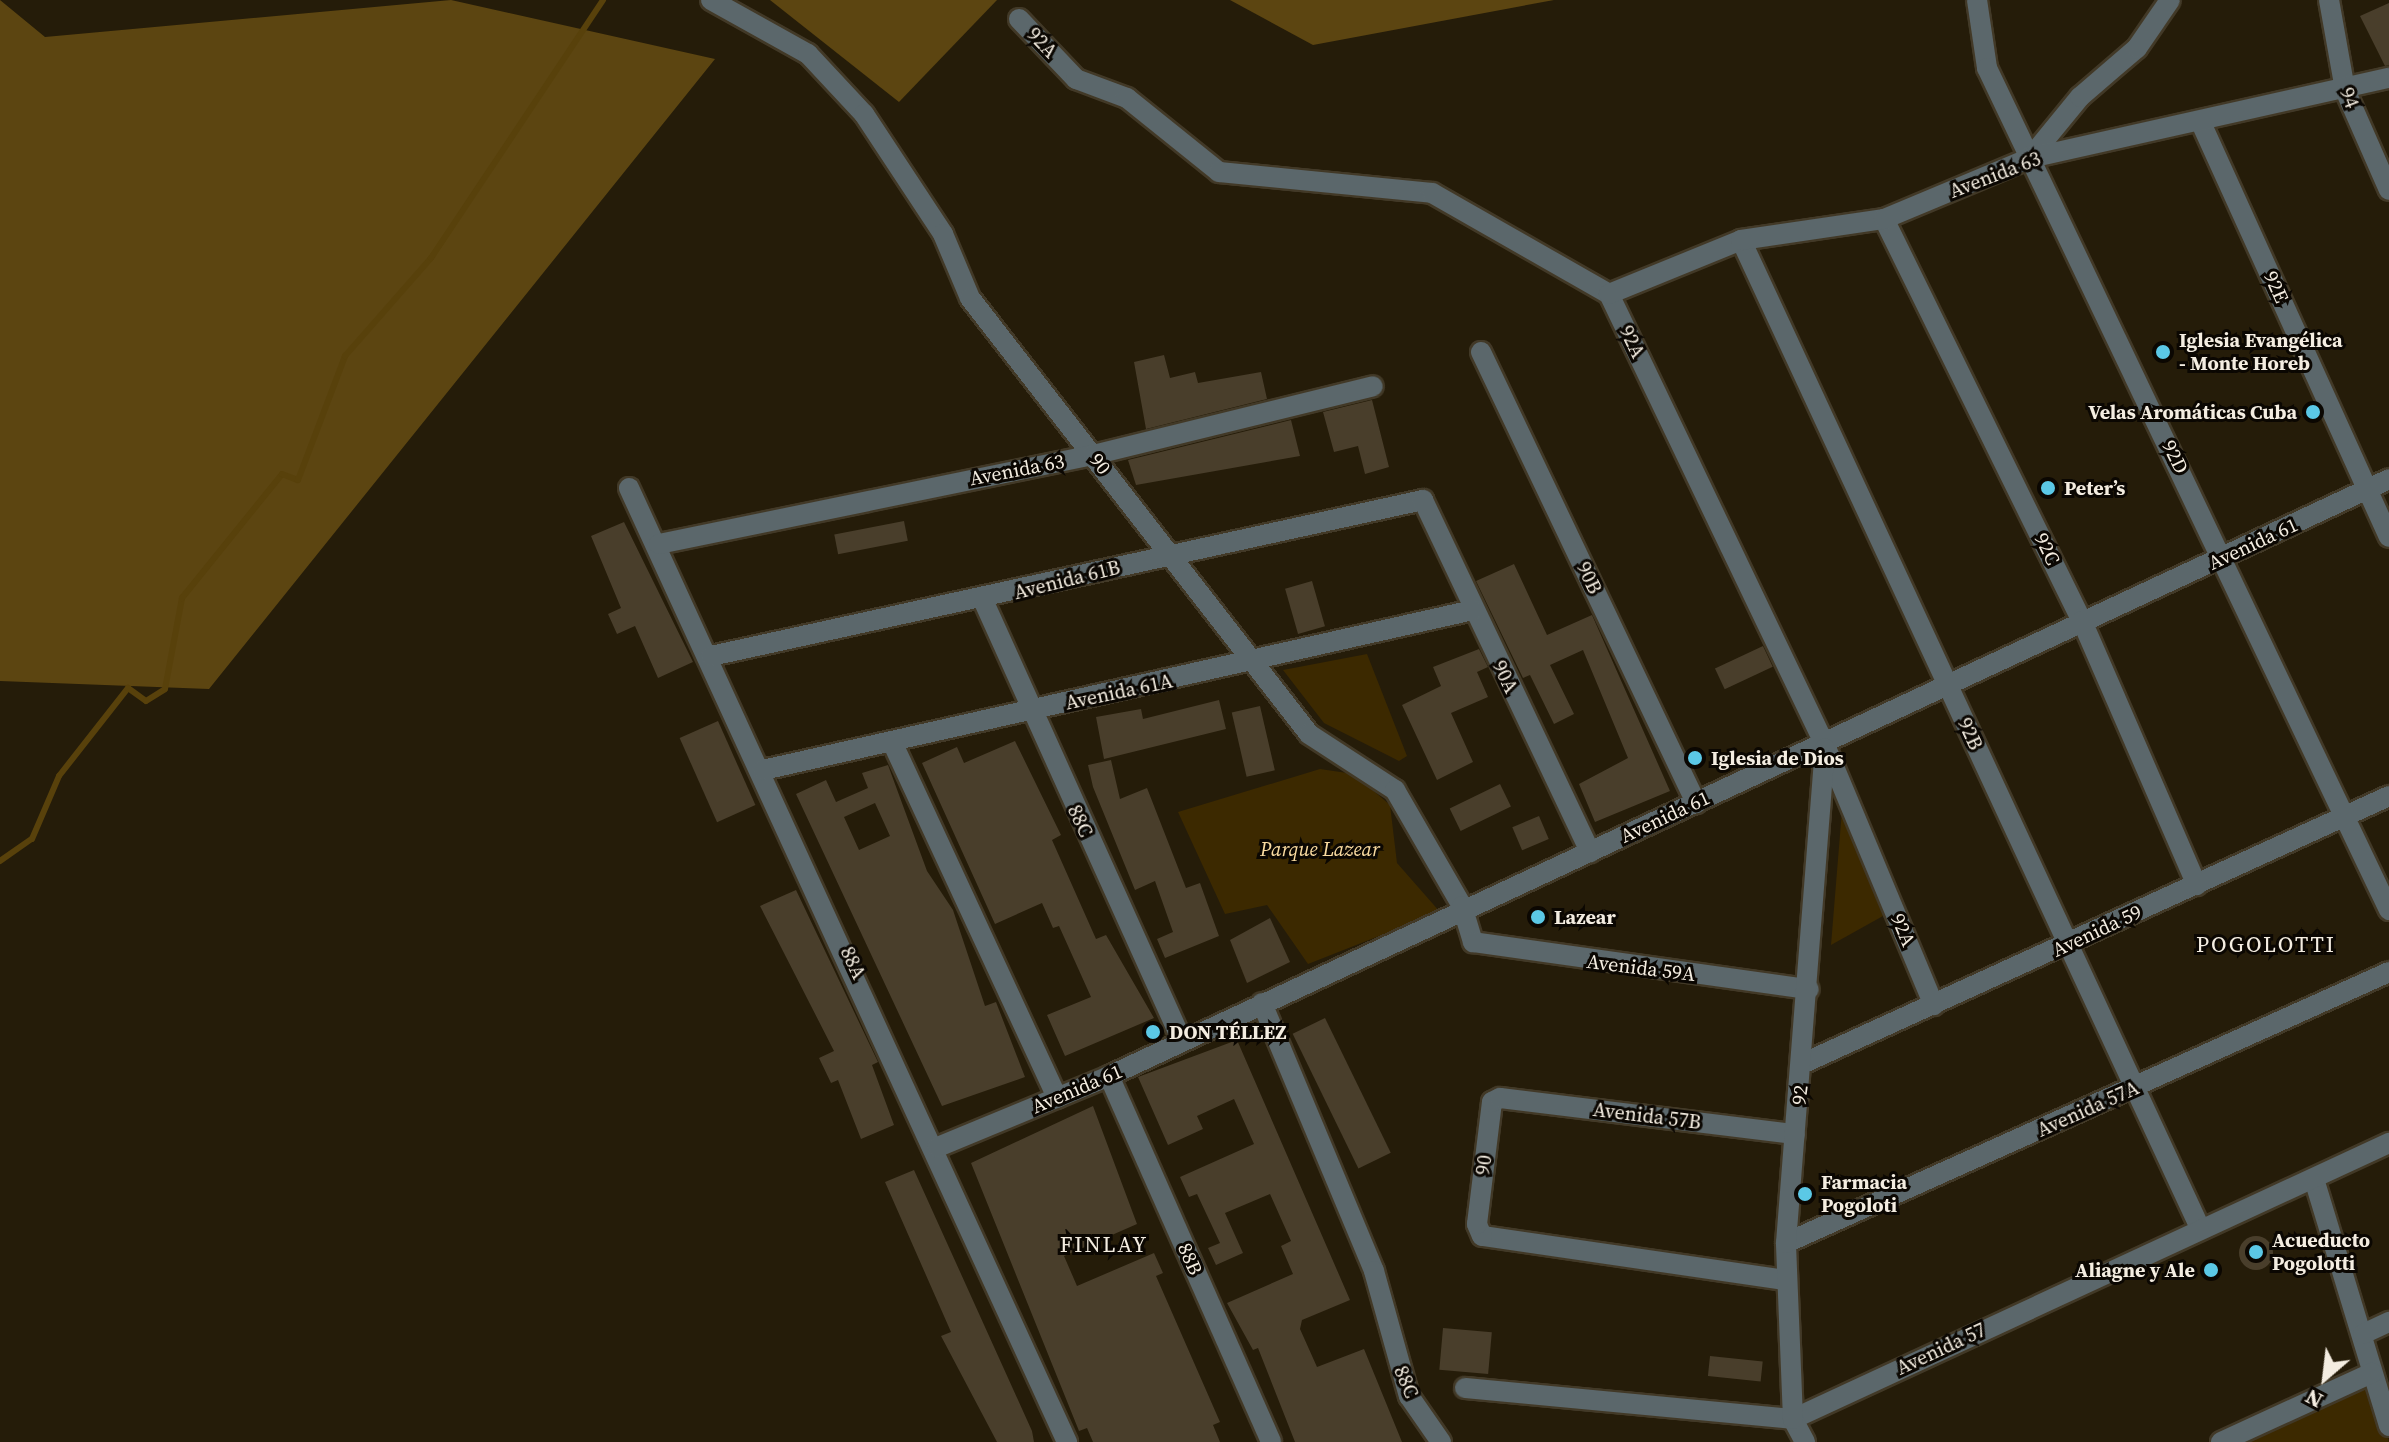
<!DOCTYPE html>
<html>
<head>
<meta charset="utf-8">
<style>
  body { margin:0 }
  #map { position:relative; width:2389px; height:1442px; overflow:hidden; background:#251c09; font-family:"Source Serif 4",serif }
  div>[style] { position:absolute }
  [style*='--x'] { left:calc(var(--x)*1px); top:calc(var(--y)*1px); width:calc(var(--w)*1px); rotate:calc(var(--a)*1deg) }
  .green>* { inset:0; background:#3c2900 }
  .forest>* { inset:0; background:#5c4511 }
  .stream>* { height:6px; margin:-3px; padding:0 3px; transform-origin:3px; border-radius:3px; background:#58410b }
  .building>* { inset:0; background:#493e2b; transform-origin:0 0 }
  .round { border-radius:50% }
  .roads { filter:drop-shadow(2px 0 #423927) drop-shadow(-2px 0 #423927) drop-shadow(0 2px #423927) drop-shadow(0 -2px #423927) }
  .minor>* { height:20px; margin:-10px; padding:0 10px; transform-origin:10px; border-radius:10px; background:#5b676b }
  .dots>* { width:22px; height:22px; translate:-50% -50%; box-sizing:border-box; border:4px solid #0b0702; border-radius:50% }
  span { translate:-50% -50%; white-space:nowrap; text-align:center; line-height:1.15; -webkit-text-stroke:6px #0b0702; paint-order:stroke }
  .street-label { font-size:20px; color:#f4ede1 }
  .poi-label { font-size:20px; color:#f4ede1; font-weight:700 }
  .left { translate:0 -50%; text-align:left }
  .right { translate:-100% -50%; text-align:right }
  .park-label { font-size:20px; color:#fbdca1; font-style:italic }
  .neighbourhood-label { font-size:22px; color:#f4ede1; letter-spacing:2px }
  .north { position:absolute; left:2285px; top:1338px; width:80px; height:80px; -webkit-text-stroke:6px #0b0702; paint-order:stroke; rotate:208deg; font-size:22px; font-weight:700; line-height:32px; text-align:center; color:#f4ede1 }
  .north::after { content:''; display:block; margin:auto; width:28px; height:36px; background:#f4ede1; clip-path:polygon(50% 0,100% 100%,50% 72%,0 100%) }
</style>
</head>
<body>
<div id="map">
  <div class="green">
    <div style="clip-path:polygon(1367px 654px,1407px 756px,1399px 761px,1324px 723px,1283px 670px)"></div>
    <div style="clip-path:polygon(1320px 769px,1354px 774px,1390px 805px,1397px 863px,1440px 912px,1308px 964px,1267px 905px,1225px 914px,1178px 812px)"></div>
    <div style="clip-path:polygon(1842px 810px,1883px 916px,1831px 945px)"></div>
    <div style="clip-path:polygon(2372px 1373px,2389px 1442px,2221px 1442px)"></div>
  </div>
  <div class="forest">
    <div style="clip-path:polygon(0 0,45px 37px,451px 0,715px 59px,209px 689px,0 681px)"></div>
    <div style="clip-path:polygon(770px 0,997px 0,899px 102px)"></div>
    <div style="clip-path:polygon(1230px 0,1554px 0,1313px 45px)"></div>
  </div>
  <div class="stream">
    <div style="--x:0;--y:861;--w:39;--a:-35"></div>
    <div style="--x:32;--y:839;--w:69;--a:-66.8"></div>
    <div style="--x:59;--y:776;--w:112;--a:-51.9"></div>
    <div style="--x:128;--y:688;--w:22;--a:36"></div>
    <div style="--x:146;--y:701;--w:22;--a:-32"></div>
    <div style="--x:165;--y:689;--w:93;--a:-79.4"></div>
    <div style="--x:182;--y:598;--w:159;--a:-51.1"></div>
    <div style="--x:282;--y:474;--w:17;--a:21"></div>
    <div style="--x:298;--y:480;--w:133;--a:-69.2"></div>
    <div style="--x:345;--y:356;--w:130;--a:-48.7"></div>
    <div style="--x:431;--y:258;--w:310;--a:-56.3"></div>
  </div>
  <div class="building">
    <div style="clip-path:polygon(2389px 3px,2389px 65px,2385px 66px,2360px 16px)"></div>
    <div style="clip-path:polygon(1164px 355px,1170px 378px,1195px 372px,1198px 383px,1261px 372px,1267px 399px,1146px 429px,1134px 362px)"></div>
    <div style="clip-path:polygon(1372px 400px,1389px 467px,1365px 474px,1358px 446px,1334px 452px,1323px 412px)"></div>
    <div style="clip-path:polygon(1291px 420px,1300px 456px,1136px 485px,1128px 460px)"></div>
    <div style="left:904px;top:521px;width:20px;height:71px;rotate:79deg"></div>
    <div style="clip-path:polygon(624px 522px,693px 662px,658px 678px,635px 626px,617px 634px,608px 614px,621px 608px,591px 536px)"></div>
    <div style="clip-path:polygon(1514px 564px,1547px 635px,1592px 615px,1670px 791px,1595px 822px,1579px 784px,1628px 758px,1583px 650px,1550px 665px,1574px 714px,1554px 724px,1530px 675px,1523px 678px,1476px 581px)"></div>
    <div style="left:1312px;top:581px;width:47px;height:28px;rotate:74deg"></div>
    <div style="left:1763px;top:646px;width:23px;height:53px;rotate:65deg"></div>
    <div style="clip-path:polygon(1479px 649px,1488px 667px,1477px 672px,1488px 697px,1451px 713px,1473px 762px,1437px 780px,1402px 705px,1441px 686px,1433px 667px)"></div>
    <div style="clip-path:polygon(1219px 700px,1226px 729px,1104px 759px,1096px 717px,1141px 709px,1143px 719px)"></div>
    <div style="left:1260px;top:706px;width:66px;height:29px;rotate:77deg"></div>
    <div style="left:718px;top:721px;width:92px;height:42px;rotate:66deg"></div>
    <div style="clip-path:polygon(1015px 741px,1061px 835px,1052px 840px,1096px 939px,1106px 935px,1154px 1018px,1065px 1056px,1047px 1015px,1091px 997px,1059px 926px,1053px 928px,1042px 903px,995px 924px,922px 763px,957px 747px,964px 763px)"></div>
    <div style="clip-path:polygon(1111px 760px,1120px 799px,1147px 788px,1186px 888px,1200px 883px,1219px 936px,1165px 958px,1157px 939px,1173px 932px,1155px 881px,1135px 890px,1093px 787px,1088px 765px)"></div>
    <div style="clip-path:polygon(evenodd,888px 765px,927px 871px,953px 910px,985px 1006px,996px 1002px,1025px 1077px,942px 1106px,796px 794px,826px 780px,836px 802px,868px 788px,862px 773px,888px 765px,875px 803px,890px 836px,859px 850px,844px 817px,875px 803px)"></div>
    <div style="left:1500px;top:784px;width:25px;height:56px;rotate:64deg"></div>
    <div style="left:1539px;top:816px;width:25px;height:29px;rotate:67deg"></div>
    <div style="clip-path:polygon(796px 890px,878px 1062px,872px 1065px,894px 1125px,861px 1139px,838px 1080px,831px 1083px,819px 1058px,834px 1051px,760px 906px)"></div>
    <div style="clip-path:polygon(1270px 918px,1290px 962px,1247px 983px,1230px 940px)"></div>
    <div style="left:1325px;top:1018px;width:150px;height:36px;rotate:64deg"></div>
    <div style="clip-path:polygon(1237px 1040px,1350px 1300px,1302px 1320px,1300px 1329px,1317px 1367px,1364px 1349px,1402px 1442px,1295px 1442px,1258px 1348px,1253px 1350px,1227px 1303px,1293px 1274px,1281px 1246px,1291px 1241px,1270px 1194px,1225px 1213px,1243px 1253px,1216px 1265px,1208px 1248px,1220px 1243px,1197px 1194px,1189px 1197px,1180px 1177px,1254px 1144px,1234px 1099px,1197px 1116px,1203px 1129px,1168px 1145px,1138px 1077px)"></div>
    <div style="clip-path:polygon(1093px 1106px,1137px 1224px,1064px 1256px,1077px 1286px,1154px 1253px,1163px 1273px,1156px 1276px,1220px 1422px,1213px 1425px,1220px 1442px,1093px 1442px,1087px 1428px,1079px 1431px,971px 1163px)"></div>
    <div style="clip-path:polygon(914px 1170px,1032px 1431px,1034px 1442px,997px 1442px,941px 1336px,951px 1332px,885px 1182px)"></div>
    <div class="round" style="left:2239px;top:1236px;width:34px;height:34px"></div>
    <div style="left:1443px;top:1328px;width:49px;height:42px;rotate:5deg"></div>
    <div style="left:1710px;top:1356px;width:53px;height:20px;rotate:6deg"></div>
  </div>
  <div class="roads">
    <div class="minor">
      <div style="--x:711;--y:0;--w:111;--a:29.1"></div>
      <div style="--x:808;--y:54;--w:82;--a:47"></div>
      <div style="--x:864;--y:114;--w:144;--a:56.6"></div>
      <div style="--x:943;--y:234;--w:69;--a:67.1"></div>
      <div style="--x:970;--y:298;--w:552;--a:52.13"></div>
      <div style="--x:1309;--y:734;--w:103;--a:33.1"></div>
      <div style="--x:1395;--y:790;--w:134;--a:60"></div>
      <div style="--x:1462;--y:906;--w:38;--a:73"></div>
      <div style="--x:1473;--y:942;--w:339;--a:8"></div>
      <div style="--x:1977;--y:0;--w:69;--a:81.6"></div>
      <div style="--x:1987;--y:68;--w:933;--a:64.48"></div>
      <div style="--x:2329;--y:0;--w:91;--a:79.9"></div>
      <div style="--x:2345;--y:90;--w:109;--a:66.3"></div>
      <div style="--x:1019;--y:19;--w:83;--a:46.5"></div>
      <div style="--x:1076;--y:79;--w:54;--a:20.4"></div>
      <div style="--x:1127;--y:98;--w:118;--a:38.8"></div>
      <div style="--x:1219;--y:172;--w:214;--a:5.6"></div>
      <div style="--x:1432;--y:193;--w:204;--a:29.7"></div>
      <div style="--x:1609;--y:294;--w:500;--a:64.41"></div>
      <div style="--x:1825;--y:745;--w:282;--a:67.3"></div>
      <div style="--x:2202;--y:125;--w:452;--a:65.6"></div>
      <div style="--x:2030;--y:158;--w:79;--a:-50.7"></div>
      <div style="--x:2080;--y:97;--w:75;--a:-40.7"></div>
      <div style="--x:2137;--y:48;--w:58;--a:-55.5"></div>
      <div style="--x:1884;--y:219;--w:448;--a:63.8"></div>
      <div style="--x:2082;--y:621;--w:288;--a:66.5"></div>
      <div style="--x:1741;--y:240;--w:1089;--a:65.08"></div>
      <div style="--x:1609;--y:294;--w:143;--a:-22.2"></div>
      <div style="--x:1741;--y:240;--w:145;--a:-8.4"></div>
      <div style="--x:1884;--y:219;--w:158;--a:-22.7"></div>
      <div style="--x:2030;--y:158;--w:368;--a:-12.6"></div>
      <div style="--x:1481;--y:352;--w:500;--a:64.5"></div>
      <div style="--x:629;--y:488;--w:1050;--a:65.34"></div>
      <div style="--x:659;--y:544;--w:443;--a:-11.6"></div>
      <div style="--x:1093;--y:455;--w:288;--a:-13.8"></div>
      <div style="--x:983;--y:600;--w:484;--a:65.7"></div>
      <div style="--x:711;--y:656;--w:729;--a:-12.36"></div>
      <div style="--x:1423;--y:500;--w:390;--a:64.6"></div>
      <div style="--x:893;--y:744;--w:390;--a:65.1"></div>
      <div style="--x:763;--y:770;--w:728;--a:-12.7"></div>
      <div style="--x:1262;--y:1003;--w:290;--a:67.3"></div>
      <div style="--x:1374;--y:1271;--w:130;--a:74.4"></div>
      <div style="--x:1409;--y:1396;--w:56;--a:55.2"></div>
      <div style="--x:1804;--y:1063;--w:643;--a:-24.53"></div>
      <div style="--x:1109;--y:1076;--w:400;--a:66.1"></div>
      <div style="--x:938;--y:1147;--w:185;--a:-22.5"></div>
      <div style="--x:1109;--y:1076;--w:1412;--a:-25"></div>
      <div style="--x:2314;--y:1179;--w:258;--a:73.1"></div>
      <div style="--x:1786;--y:1243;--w:661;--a:-24.2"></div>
      <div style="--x:1785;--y:1280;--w:306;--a:-171.7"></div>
      <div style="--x:1482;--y:1236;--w:13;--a:-113"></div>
      <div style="--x:1477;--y:1224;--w:123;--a:-83"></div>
      <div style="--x:1492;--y:1102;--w:9;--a:-27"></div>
      <div style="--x:1500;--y:1098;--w:297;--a:7"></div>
      <div style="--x:2363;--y:1334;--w:29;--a:-25"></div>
      <div style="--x:1465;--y:1388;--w:329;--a:5.4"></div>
      <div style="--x:1793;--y:1419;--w:657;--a:-24.85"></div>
      <div style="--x:1805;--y:1442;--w:26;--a:-118"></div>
      <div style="--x:1793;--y:1419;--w:176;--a:-92.3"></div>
      <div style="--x:1786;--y:1243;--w:496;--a:-85.5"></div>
      <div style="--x:2221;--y:1442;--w:166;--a:-24.6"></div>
    </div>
  </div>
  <div class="dots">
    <div style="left:2163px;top:352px;background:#5bc8e6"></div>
    <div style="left:2313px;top:412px;background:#5bc8e6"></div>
    <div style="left:2048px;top:488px;background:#5bc8e6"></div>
    <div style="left:1695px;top:758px;background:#5bc8e6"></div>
    <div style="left:1538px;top:917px;background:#5bc8e6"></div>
    <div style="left:1153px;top:1032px;background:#5bc8e6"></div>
    <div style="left:1805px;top:1194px;background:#5bc8e6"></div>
    <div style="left:2256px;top:1252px;background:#5bc8e6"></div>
    <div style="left:2211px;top:1270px;background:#5bc8e6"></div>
  </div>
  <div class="street-label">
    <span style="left:1042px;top:43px;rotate:46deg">92A</span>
    <span style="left:2349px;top:98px;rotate:69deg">94</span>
    <span style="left:1995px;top:175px;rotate:-21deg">Avenida 63</span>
    <span style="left:2276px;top:287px;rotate:66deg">92E</span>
    <span style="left:1632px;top:342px;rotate:64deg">92A</span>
    <span style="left:2175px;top:457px;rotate:64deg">92D</span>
    <span style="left:1100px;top:464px;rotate:52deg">90</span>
    <span style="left:1017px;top:470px;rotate:-11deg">Avenida 63</span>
    <span style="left:2253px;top:544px;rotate:-25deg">Avenida 61</span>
    <span style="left:2047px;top:549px;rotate:64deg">92C</span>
    <span style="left:1589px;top:578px;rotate:64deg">90B</span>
    <span style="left:1067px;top:580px;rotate:-14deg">Avenida 61B</span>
    <span style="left:1505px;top:677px;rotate:64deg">90A</span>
    <span style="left:1119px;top:692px;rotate:-12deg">Avenida 61A</span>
    <span style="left:1970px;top:734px;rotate:65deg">92B</span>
    <span style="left:1665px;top:817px;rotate:-25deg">Avenida 61</span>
    <span style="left:1080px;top:821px;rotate:65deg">88C</span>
    <span style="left:1903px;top:930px;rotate:67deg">92A</span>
    <span style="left:2097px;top:931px;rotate:-25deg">Avenida 59</span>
    <span style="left:853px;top:963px;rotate:65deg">88A</span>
    <span style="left:1641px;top:968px;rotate:7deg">Avenida 59A</span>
    <span style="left:1077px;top:1089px;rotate:-23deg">Avenida 61</span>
    <span style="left:1800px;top:1095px;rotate:-83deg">92</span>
    <span style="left:2088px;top:1109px;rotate:-24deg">Avenida 57A</span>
    <span style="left:1647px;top:1116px;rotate:7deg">Avenida 57B</span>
    <span style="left:1484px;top:1165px;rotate:-83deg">90</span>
    <span style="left:1190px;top:1259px;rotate:66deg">88B</span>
    <span style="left:1941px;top:1349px;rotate:-25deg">Avenida 57</span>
    <span style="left:1406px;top:1382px;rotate:67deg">88C</span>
  </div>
  <div class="poi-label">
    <span class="left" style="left:2179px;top:352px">Iglesia Evangélica<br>- Monte Horeb</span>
    <span class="right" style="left:2297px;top:412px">Velas Aromáticas Cuba</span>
    <span class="left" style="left:2064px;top:488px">Peter’s</span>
    <span class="left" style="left:1711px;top:758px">Iglesia de Dios</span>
    <span class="left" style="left:1554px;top:917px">Lazear</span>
    <span class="left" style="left:1169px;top:1032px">DON TÉLLEZ</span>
    <span class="left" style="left:1821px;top:1194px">Farmacia<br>Pogoloti</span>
    <span class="left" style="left:2272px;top:1252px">Acueducto<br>Pogolotti</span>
    <span class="right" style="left:2195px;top:1270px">Aliagne y Ale</span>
  </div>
  <div class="park-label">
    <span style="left:1320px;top:849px">Parque Lazear</span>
  </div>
  <div class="neighbourhood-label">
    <span style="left:2266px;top:945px">POGOLOTTI</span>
    <span style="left:1104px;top:1245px">FINLAY</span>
  </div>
  <div class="north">N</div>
</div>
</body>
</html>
